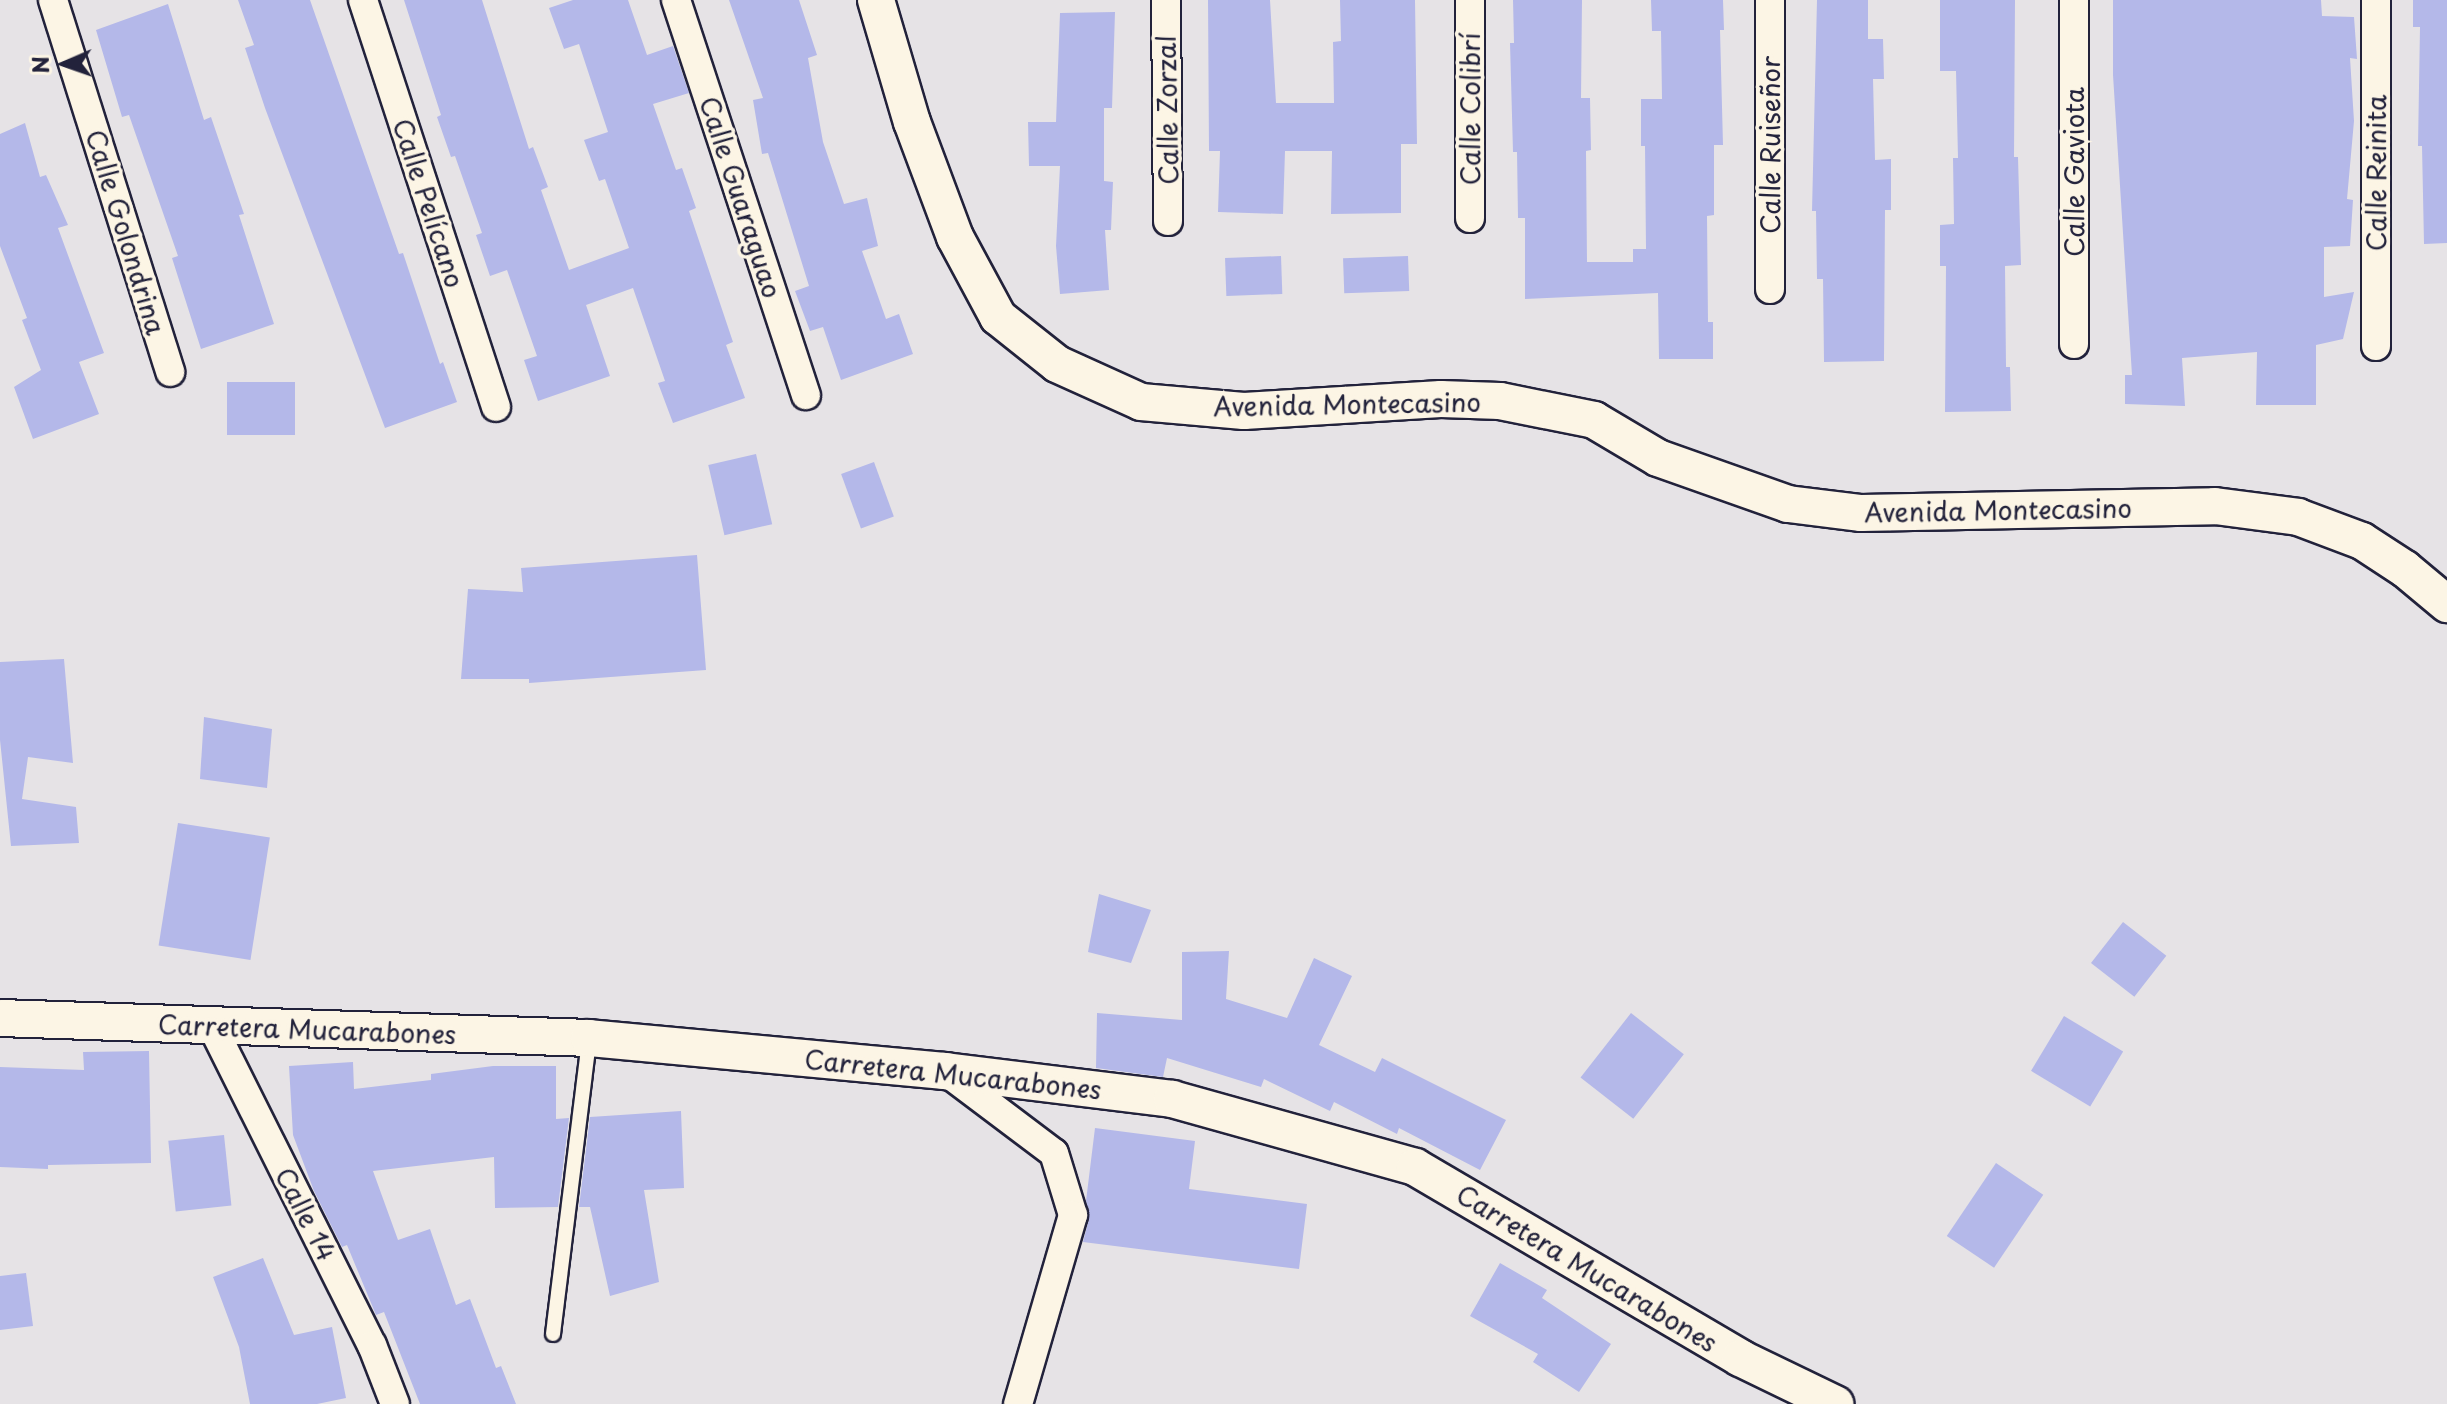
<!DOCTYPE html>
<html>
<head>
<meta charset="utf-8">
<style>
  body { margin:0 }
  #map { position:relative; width:2447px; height:1404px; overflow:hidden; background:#e6e3e6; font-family:"Playpen Sans",sans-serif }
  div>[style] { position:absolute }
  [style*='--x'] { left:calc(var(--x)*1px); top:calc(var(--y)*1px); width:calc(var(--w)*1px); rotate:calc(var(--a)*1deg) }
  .building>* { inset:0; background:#b4b8e9; transform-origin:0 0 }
  .roads { filter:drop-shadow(2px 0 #22223b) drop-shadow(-2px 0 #22223b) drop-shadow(0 2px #22223b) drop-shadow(0 -2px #22223b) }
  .service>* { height:14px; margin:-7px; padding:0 7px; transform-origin:7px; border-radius:7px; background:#fcf5e5 }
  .minor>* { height:28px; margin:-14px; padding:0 14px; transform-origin:14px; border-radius:14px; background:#fcf5e5 }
  .tertiary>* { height:36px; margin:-18px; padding:0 18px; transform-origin:18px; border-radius:18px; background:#fcf5e5 }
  span { translate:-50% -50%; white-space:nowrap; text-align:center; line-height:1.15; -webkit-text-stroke:7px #fcf5e5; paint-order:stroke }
  .street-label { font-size:26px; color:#22223b }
  .north { position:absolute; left:24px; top:24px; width:80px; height:80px; -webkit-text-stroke:6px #fcf5e5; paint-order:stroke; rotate:268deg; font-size:22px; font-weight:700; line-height:32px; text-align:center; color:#22223b }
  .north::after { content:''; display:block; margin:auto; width:28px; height:36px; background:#22223b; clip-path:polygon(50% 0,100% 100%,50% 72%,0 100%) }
</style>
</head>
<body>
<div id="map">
  <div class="building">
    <div style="clip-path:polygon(238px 0,310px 0,399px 254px,403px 253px,440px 364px,443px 362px,457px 402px,385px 428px,265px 108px,245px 48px,254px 45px)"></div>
    <div style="clip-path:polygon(404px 0,482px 0,529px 149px,533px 147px,548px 187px,541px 190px,569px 270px,629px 248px,605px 179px,599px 181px,584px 140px,608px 132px,579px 44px,564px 49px,549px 8px,573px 0,628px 0,647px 55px,673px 46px,689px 93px,653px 104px,676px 170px,682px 168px,696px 208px,689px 211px,733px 342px,726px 345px,745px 398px,673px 423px,658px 383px,665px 381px,633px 288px,586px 305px,610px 376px,538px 401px,524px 360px,537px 356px,507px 270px,490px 276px,476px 235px,482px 233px,455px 156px,451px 157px,437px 117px,441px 115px)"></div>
    <div style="clip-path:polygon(729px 0,799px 0,817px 55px,808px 58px,823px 142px,844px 204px,867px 198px,878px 246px,862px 251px,886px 319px,899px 314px,913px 354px,841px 380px,823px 327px,810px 331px,795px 291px,809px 286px,768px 153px,762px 154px,753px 100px,763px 98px)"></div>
    <div style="clip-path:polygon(1208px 0,1270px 0,1276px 103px,1334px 103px,1333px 42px,1341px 41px,1340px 0,1415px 0,1417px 144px,1401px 144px,1401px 213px,1331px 214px,1332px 151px,1285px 151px,1283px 214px,1218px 212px,1220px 151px,1209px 151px)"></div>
    <div style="clip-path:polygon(1513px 0,1582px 0,1581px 98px,1590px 98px,1591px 150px,1586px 151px,1587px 262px,1633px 262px,1633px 249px,1646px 249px,1645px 146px,1641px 146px,1641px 99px,1662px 99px,1661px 31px,1652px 31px,1651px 0,1723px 0,1724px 30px,1720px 30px,1723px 145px,1714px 145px,1714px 215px,1707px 216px,1708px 322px,1713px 322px,1713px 359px,1659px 359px,1658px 293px,1525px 299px,1525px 218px,1518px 218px,1517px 152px,1513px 152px,1510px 43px,1514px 43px)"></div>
    <div style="clip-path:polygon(1817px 0,1868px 0,1868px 39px,1883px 39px,1884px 79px,1873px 79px,1875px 160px,1891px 159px,1891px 210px,1885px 210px,1884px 361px,1824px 362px,1823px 279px,1817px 279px,1816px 211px,1812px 211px)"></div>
    <div style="clip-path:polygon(1940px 0,2015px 0,2014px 157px,2018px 157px,2021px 265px,2005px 266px,2006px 367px,2010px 367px,2011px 411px,1945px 412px,1946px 266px,1940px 266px,1940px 225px,1954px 224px,1953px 158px,1958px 158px,1956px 71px,1940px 71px)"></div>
    <div style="clip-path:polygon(2113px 0,2321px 0,2322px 16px,2354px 17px,2357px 59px,2350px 58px,2354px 121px,2347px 199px,2353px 200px,2350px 246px,2324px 247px,2324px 297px,2354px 292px,2343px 339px,2316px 345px,2316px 405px,2256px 405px,2257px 352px,2182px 358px,2185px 406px,2125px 404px,2125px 375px,2132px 375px,2113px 75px)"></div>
    <div style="clip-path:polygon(2413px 0,2447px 0,2447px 243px,2424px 244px,2422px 146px,2418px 146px,2420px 27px,2413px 27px)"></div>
    <div style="clip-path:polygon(168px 4px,204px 120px,211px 117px,244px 214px,239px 215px,274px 324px,201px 349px,172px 258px,178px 256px,129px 115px,122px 117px,96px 30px)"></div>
    <div style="clip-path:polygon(1115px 12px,1112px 108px,1104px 108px,1104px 181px,1113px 182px,1111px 230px,1105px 230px,1109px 290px,1060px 294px,1056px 246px,1060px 166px,1029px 166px,1028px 122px,1056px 122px,1060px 13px)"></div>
    <div style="clip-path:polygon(25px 123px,40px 177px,46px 175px,68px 225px,58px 228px,104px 353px,79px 362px,99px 414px,33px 439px,14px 387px,41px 370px,22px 320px,27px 318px,0 246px,0 134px)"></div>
    <div style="left:1281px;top:256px;width:38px;height:56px;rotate:88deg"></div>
    <div style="left:1408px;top:256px;width:35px;height:65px;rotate:88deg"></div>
    <div style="left:227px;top:382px;width:68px;height:53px"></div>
    <div style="left:756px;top:454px;width:72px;height:49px;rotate:77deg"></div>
    <div style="left:874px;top:462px;width:58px;height:35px;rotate:70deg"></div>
    <div style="clip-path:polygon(697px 555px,706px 670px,529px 683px,529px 679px,461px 679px,468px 589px,523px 592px,521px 568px)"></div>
    <div style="clip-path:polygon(64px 659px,73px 763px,28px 757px,22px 799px,76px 807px,79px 843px,11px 846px,0 740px,0 662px)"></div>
    <div style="clip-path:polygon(204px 717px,272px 729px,267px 788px,200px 779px)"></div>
    <div style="left:178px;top:823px;width:93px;height:124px;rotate:9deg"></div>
    <div style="clip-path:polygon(1099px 894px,1151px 910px,1131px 963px,1088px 952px)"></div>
    <div style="left:2123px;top:922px;width:55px;height:52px;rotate:38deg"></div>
    <div style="clip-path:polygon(1229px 951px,1226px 999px,1287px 1018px,1314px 958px,1352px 976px,1319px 1045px,1375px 1072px,1382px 1058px,1506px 1120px,1480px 1170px,1399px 1128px,1397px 1134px,1334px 1102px,1330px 1111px,1264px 1079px,1261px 1087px,1167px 1058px,1163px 1077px,1096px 1068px,1097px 1013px,1182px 1020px,1182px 952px)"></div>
    <div style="left:1631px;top:1013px;width:67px;height:82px;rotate:38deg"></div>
    <div style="left:2064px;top:1016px;width:69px;height:64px;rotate:31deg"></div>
    <div style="clip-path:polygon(149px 1051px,151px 1163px,48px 1165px,48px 1169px,0 1167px,0 1067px,84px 1070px,83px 1052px)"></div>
    <div style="clip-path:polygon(353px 1062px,354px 1089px,431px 1080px,431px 1074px,493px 1066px,556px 1066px,556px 1119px,569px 1118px,558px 1207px,495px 1208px,494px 1157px,373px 1171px,398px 1240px,430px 1229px,456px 1305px,470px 1299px,496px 1368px,501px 1366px,516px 1404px,420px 1404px,384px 1312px,376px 1315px,347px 1245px,342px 1247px,314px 1191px,293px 1135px,289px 1066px)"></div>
    <div style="clip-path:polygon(681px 1111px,684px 1188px,644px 1190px,659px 1282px,610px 1296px,590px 1207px,579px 1207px,590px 1117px)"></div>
    <div style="clip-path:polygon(1095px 1128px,1195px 1141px,1189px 1189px,1307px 1204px,1299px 1269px,1083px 1242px,1089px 1219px,1086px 1201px)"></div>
    <div style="left:224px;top:1135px;width:71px;height:56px;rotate:84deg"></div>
    <div style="left:1996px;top:1163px;width:57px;height:88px;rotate:34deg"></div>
    <div style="clip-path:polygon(263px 1258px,294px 1335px,332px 1327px,346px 1398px,317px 1404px,250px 1404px,239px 1347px,213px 1277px)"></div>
    <div style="clip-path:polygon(1500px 1263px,1547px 1290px,1542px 1298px,1611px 1344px,1579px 1392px,1533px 1362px,1538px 1354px,1470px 1316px)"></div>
    <div style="clip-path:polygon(26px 1273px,33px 1326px,0 1330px,0 1276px)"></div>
  </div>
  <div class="roads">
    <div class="service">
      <div style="--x:553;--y:1334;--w:297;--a:-83"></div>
    </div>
    <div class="minor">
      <div style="--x:53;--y:0;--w:390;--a:72.5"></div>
      <div style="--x:363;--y:0;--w:428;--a:71.9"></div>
      <div style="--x:676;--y:0;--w:416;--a:71.8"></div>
      <div style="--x:1166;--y:0;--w:221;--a:89.5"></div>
      <div style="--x:2074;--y:0;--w:344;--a:90"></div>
      <div style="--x:1470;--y:218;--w:218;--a:-90"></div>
      <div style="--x:1770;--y:289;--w:289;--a:-90"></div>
      <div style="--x:2376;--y:346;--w:346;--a:-90"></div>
      <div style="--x:212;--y:1026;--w:357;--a:63.4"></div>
      <div style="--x:372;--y:1345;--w:63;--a:68.7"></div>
      <div style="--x:945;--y:1071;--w:136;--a:37"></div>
      <div style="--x:1054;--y:1153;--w:65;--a:73"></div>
      <div style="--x:1073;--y:1215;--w:197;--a:106.2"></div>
    </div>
    <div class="tertiary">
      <div style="--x:876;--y:0;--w:127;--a:73.6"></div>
      <div style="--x:912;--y:122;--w:123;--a:69.5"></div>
      <div style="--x:955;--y:237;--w:91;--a:61.7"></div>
      <div style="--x:998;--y:317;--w:75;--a:38.5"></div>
      <div style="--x:1057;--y:364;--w:92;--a:24.3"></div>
      <div style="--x:1141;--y:402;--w:103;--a:5"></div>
      <div style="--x:1244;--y:411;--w:197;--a:-3.5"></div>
      <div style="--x:1441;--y:399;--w:59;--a:1.9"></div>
      <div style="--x:1500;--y:401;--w:96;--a:11.4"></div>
      <div style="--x:1594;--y:420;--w:74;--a:30.7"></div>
      <div style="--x:1658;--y:458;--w:138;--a:19.5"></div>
      <div style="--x:1788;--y:504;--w:74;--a:7"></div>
      <div style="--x:1861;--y:513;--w:354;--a:-1.1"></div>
      <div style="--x:2215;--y:506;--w:84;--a:7.5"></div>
      <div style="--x:2298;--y:517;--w:68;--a:20.6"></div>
      <div style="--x:2362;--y:541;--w:51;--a:33.1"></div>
      <div style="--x:2405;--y:569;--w:55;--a:39.8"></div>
      <div style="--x:0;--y:1018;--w:589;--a:1.94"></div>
      <div style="--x:589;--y:1038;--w:358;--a:5.3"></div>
      <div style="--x:945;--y:1071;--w:229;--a:7"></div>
      <div style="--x:1172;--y:1099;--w:252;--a:15.6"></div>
      <div style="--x:1415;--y:1167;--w:377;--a:30.4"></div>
      <div style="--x:1740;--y:1358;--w:106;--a:25.8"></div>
    </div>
  </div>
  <div class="street-label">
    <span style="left:1470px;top:109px;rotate:-90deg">Calle Colibrí</span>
    <span style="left:1167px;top:110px;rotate:-91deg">Calle Zorzal</span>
    <span style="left:1770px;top:145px;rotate:-90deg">Calle Ruiseñor</span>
    <span style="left:2074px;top:172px;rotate:-90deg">Calle Gaviota</span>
    <span style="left:2376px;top:173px;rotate:-90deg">Calle Reinita</span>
    <span style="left:741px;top:197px;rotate:72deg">Calle Guaraguao</span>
    <span style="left:429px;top:203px;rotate:72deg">Calle Pelícano</span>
    <span style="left:126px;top:232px;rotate:73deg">Calle Golondrina</span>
    <span style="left:1347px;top:404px;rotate:-1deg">Avenida Montecasino</span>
    <span style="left:1998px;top:510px;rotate:-1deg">Avenida Montecasino</span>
    <span style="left:307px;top:1029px;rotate:2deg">Carretera Mucarabones</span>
    <span style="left:953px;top:1074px;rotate:6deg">Carretera Mucarabones</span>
    <span style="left:306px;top:1214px;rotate:63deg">Calle 14</span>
    <span style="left:1587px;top:1268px;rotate:31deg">Carretera Mucarabones</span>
  </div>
  <div class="north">N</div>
</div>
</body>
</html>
